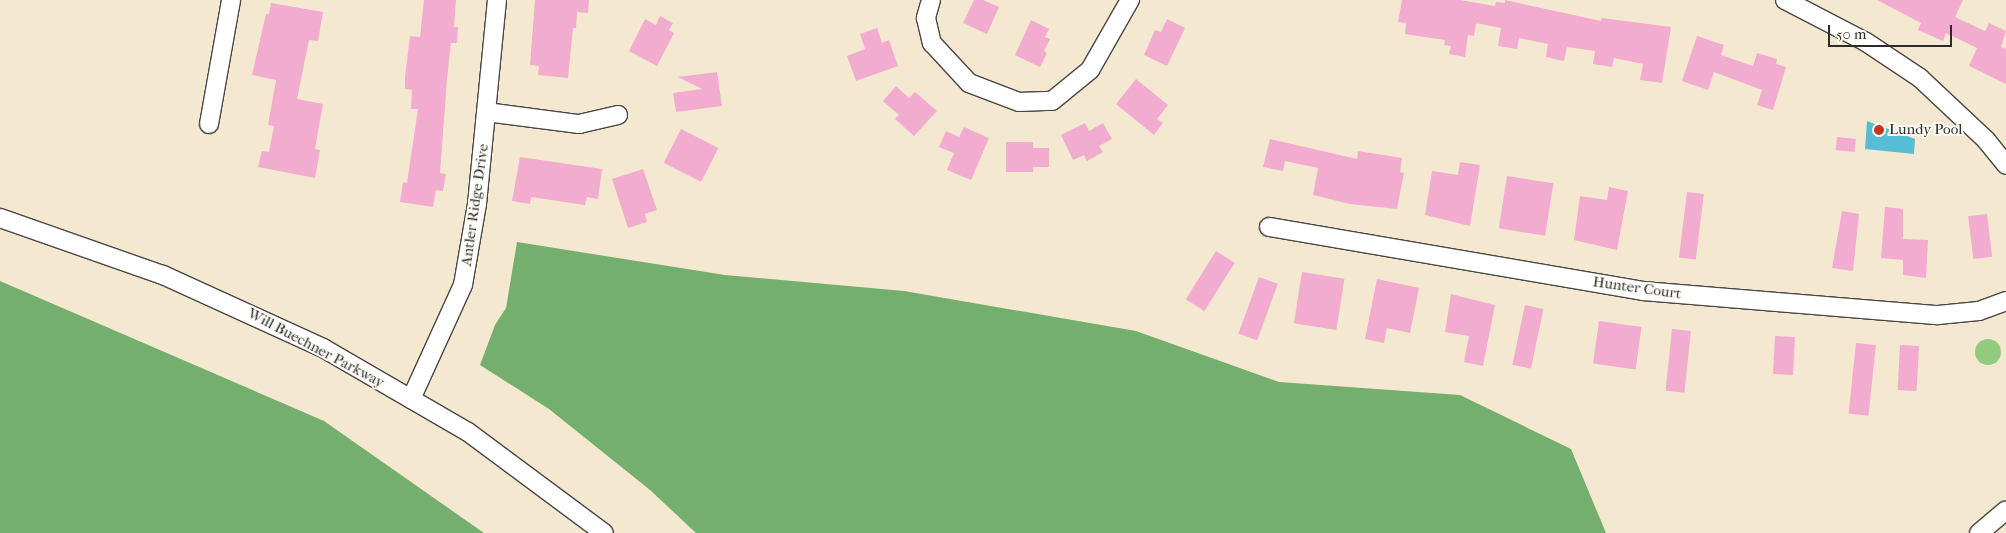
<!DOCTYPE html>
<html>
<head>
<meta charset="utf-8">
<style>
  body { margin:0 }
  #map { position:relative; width:2006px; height:533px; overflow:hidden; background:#f5e8d1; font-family:"IM FELL French Canon",serif }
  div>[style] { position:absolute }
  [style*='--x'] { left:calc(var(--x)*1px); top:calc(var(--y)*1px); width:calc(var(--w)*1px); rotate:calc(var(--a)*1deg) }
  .green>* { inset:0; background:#92cb7f }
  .round { border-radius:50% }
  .forest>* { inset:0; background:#75af6e }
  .water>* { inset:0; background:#57bdd4 }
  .building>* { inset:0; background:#f1accf; transform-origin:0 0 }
  .roads { filter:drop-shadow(1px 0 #494744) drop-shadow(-1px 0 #494744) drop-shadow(0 1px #494744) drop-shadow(0 -1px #494744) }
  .street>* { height:18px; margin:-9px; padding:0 9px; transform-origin:9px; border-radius:9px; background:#fff }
  .dots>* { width:14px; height:14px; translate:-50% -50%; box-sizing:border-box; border:2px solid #fdfcf7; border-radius:50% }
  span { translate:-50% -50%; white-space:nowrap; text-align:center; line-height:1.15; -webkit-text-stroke:4px #fdfcf7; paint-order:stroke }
  .poi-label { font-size:15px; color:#2b2b2b }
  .left { translate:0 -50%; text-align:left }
  .street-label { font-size:15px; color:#2b2b2b }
  .scale { position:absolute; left:1828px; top:25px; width:124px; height:22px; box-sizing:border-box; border:2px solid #2b2b2b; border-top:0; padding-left:6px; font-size:15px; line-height:18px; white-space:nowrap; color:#2b2b2b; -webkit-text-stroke:4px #fdfcf7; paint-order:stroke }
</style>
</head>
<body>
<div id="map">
  <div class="green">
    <div class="round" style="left:1975px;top:339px;width:26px;height:26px"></div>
  </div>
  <div class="forest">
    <div style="clip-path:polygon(517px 242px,725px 275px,904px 291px,1136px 331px,1279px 382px,1460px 395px,1571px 449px,1606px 533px,696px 533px,650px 490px,549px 409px,480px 365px,495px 325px,506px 308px)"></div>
    <div style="clip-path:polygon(0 281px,324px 421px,484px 533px,0 533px)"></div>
  </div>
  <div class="water">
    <div style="clip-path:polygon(1867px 121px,1915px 139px,1914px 154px,1865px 149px)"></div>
  </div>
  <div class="building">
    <div style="clip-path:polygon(424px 0,456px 0,454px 27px,458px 27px,457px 43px,451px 43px,447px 79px,440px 173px,446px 174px,443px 191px,436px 190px,433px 207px,400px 202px,403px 182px,407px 183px,418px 109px,411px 109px,412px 90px,405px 89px,405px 77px,410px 36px,420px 37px)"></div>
    <div style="clip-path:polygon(535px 0,589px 0,588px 13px,577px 12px,576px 28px,573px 28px,568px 78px,538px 75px,539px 66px,530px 65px)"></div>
    <div style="clip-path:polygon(974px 0,983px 0,999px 7px,987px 34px,963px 23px)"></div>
    <div style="clip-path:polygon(1402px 0,1460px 0,1495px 6px,1496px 2px,1505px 3px,1505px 0,1601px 21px,1602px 18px,1671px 27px,1662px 83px,1640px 80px,1643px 64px,1614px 58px,1612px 67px,1593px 64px,1595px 51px,1567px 47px,1564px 61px,1546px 57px,1548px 44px,1519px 38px,1517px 49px,1498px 46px,1501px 28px,1476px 23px,1474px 36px,1468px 35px,1465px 57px,1449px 54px,1451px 46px,1444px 45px,1445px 40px,1405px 34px,1406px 23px,1398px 22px)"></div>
    <div style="clip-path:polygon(1877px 0,1963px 0,1955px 17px,1985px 31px,1989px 23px,2006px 31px,2001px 47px,2006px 49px,2006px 84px,1969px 66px,1977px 48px,1946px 33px,1943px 41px,1918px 30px,1921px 23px)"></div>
    <div style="clip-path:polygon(271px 3px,323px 12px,318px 41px,309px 40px,297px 99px,323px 104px,315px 149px,320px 150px,315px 178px,258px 167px,262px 151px,269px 152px,274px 126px,268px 125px,276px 80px,252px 75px,266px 14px,269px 14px)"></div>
    <div style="clip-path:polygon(660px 16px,673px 23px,669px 30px,674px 33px,657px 66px,629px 51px,645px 19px,656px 25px)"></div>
    <div style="clip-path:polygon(1167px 19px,1185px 28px,1167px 66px,1144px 55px,1155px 30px,1161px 32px)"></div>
    <div style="clip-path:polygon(1031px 20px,1049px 29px,1045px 37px,1050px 39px,1044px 51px,1047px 53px,1040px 67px,1015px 55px)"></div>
    <div style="clip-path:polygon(877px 28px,882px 43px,889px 40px,898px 66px,856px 81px,847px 56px,865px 49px,860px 34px)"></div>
    <div style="clip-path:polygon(1697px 36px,1724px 45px,1721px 55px,1753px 66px,1757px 53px,1777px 59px,1776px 64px,1786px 67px,1773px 110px,1757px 105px,1762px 90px,1714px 72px,1708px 90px,1682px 81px)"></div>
    <div style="clip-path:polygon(717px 72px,722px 106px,676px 112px,673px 93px,702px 89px,678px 77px)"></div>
    <div style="clip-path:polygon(1136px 79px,1168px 105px,1157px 119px,1163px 123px,1154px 135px,1116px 104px)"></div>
    <div style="clip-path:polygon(896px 86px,909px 98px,915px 92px,937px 111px,914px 136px,895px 119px,899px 115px,883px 101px)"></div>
    <div style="clip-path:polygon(1085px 123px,1089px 131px,1103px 123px,1112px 139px,1099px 146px,1103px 152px,1087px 161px,1084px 155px,1073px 160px,1061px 135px)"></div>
    <div style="clip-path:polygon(964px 127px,989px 138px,971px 180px,947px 170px,954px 153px,939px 147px,946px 131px,959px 137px)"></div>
    <div style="left:681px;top:129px;width:42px;height:38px;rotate:27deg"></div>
    <div style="left:1837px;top:137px;width:19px;height:13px;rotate:6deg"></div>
    <div style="clip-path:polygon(1270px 139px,1357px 159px,1358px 151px,1402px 158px,1400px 172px,1404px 173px,1397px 209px,1350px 204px,1313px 195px,1318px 168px,1285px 161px,1283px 171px,1263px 167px)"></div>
    <div style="clip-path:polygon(1006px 142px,1033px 142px,1033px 148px,1049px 148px,1049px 167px,1033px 167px,1033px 172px,1006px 172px)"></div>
    <div style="clip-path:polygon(520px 157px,602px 169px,598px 199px,587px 197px,585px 205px,531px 197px,530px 204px,512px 201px)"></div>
    <div style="clip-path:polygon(1460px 162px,1480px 165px,1470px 226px,1425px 215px,1432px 171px,1458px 175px)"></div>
    <div style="clip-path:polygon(643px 169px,657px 210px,645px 214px,647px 222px,628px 228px,612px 179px)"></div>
    <div style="left:1507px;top:176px;width:47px;height:53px;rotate:9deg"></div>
    <div style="clip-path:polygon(1609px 187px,1628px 191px,1617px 250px,1574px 240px,1580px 196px,1607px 200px)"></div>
    <div style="left:1687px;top:192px;width:17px;height:66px;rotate:7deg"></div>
    <div style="clip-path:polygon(1885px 207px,1903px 209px,1903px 239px,1928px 240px,1926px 278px,1903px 275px,1903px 260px,1881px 258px)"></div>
    <div style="clip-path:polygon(1842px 211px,1859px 214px,1853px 271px,1832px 268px)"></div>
    <div style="left:1987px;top:214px;width:43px;height:19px;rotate:83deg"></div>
    <div style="left:1216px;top:251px;width:22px;height:57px;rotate:32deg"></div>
    <div style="left:1302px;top:272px;width:43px;height:52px;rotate:9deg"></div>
    <div style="left:1259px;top:277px;width:20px;height:60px;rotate:20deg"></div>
    <div style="clip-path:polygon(1377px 279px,1419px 288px,1410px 333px,1387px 328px,1384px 343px,1365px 339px)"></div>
    <div style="clip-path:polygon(1451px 294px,1495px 305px,1483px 366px,1464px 362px,1469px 336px,1445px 332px)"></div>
    <div style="left:1525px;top:305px;width:19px;height:61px;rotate:12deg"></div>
    <div style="left:1599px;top:321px;width:43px;height:43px;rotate:8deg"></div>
    <div style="left:1672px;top:329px;width:19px;height:62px;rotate:6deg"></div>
    <div style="left:1775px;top:336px;width:20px;height:38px;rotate:3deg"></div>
    <div style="left:1856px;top:343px;width:20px;height:71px;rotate:6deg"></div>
    <div style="left:1900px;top:345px;width:19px;height:45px;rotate:3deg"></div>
  </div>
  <div class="roads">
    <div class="street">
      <div style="--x:931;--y:0;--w:19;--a:106"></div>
      <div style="--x:926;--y:18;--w:26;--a:77"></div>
      <div style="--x:932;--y:43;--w:54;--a:47.2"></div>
      <div style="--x:969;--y:83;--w:53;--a:20.8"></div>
      <div style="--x:1019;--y:102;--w:33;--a:-2"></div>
      <div style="--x:1052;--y:101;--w:49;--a:-39.2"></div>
      <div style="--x:1090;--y:70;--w:81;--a:-60.3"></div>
      <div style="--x:1785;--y:0;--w:91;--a:27.4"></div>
      <div style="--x:1866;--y:42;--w:65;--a:33.7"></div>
      <div style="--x:1920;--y:78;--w:91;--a:43.2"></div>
      <div style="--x:1986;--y:140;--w:32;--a:51"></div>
      <div style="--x:486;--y:112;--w:94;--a:7.4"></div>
      <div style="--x:579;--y:124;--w:40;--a:-13"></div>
      <div style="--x:209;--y:124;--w:126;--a:-79.9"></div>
      <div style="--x:0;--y:218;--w:173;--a:19.3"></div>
      <div style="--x:163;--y:275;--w:176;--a:24.5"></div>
      <div style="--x:323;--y:348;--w:168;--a:30.1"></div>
      <div style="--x:468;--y:432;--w:169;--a:36.6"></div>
      <div style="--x:1269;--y:227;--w:379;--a:9.7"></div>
      <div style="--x:1643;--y:291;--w:296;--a:4.7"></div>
      <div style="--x:1938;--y:315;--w:41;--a:-5.6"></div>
      <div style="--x:1979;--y:311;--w:29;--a:-20"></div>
      <div style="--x:411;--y:399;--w:125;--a:-65.5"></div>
      <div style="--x:463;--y:285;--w:82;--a:-80.2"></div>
      <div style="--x:477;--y:204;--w:205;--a:-84.4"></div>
      <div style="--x:1979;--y:533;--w:35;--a:-40"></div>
    </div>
  </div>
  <div class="dots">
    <div style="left:1879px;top:130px;background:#c8321e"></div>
  </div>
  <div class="poi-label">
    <span class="left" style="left:1889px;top:130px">Lundy Pool</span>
  </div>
  <div class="street-label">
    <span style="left:475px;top:205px;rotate:-82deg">Antler Ridge Drive</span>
    <span style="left:1637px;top:288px;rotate:8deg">Hunter Court</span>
    <span style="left:316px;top:348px;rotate:28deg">Will Buechner Parkway</span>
  </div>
  <div class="scale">50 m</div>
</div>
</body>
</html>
